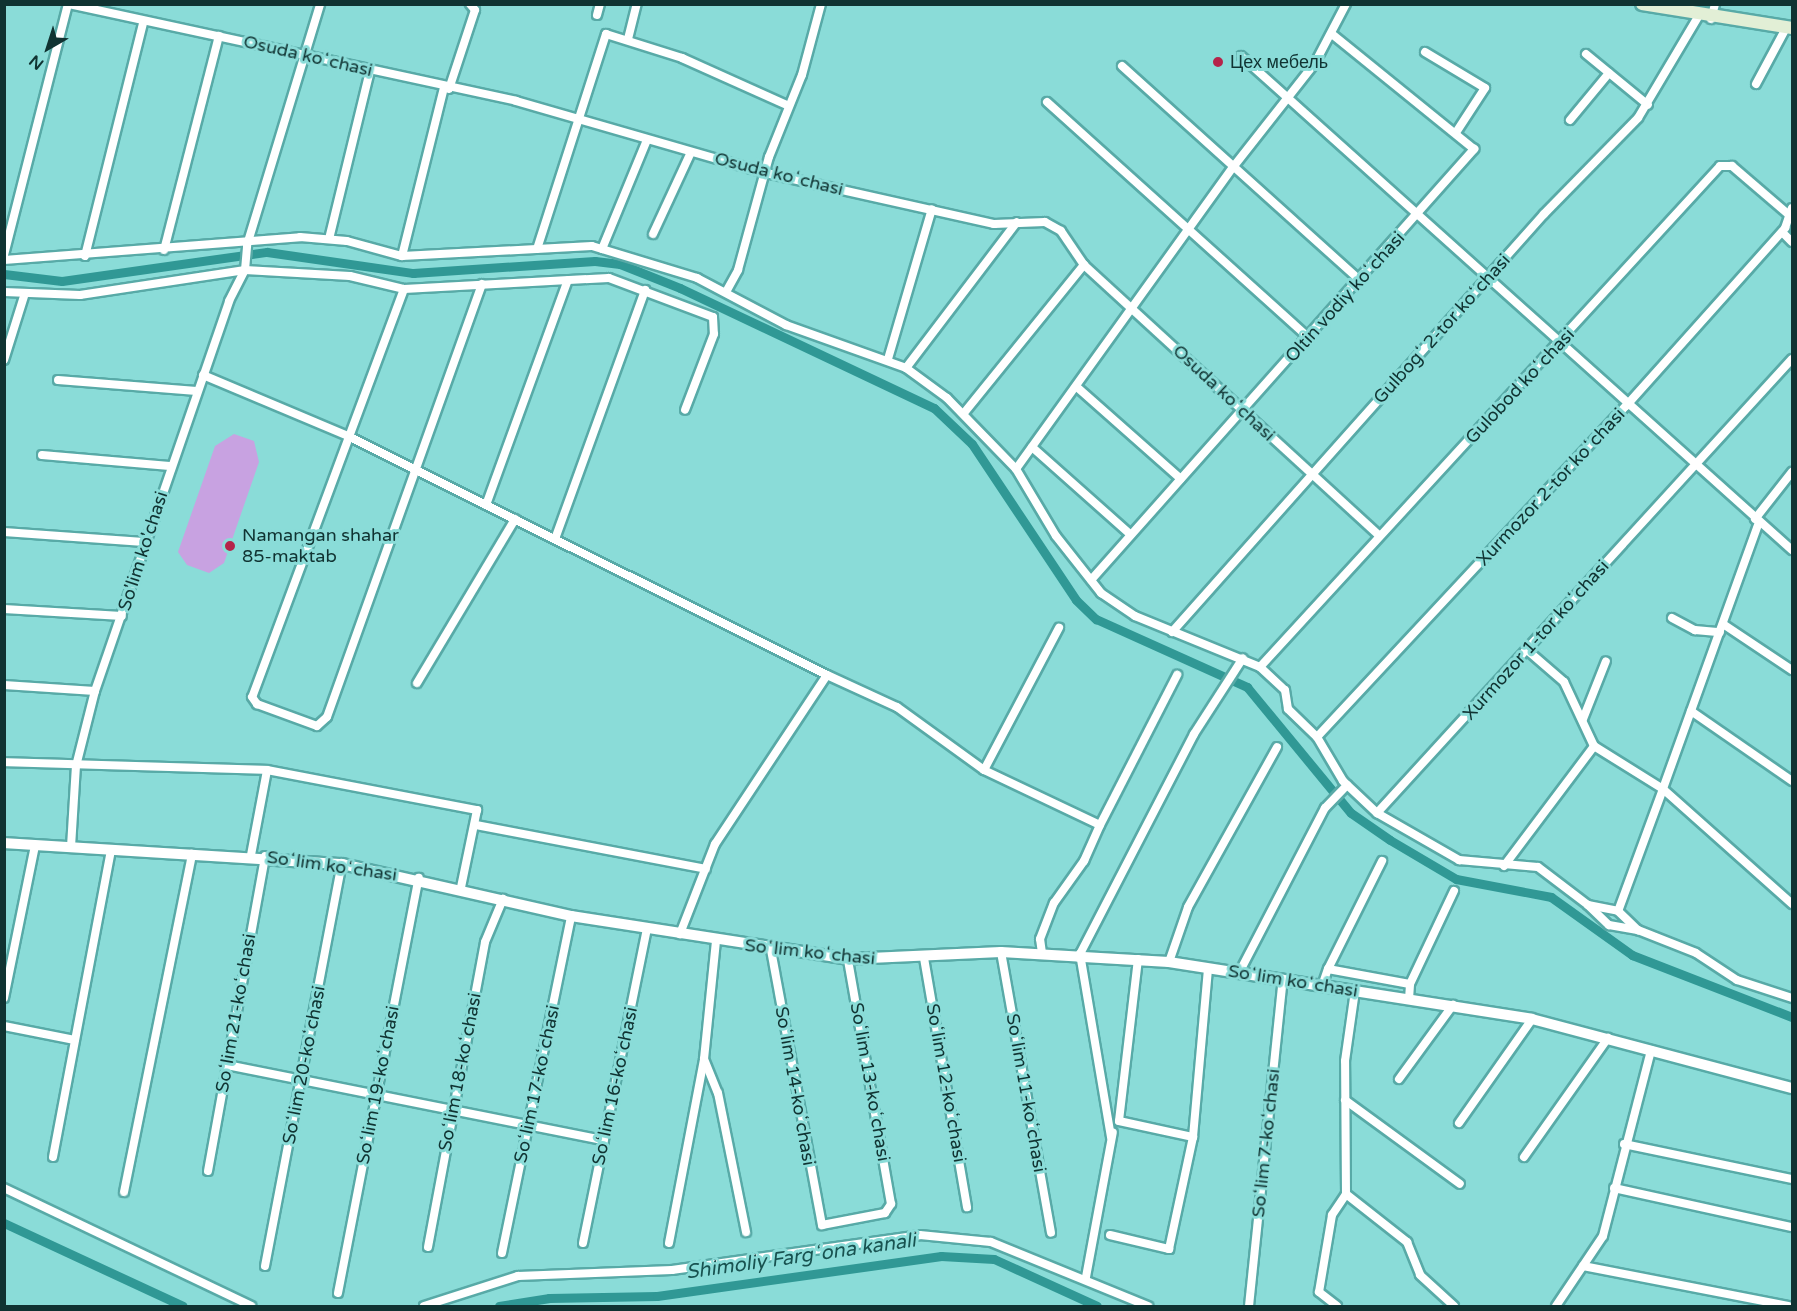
<!DOCTYPE html>
<html>
<head>
<meta charset="utf-8">
<style>
  body { margin:0 }
  #map { position:relative; width:1797px; height:1311px; overflow:hidden; background:#8adcd8; font-family:"Varela Round",sans-serif }
  div>[style] { position:absolute }
  [style*='--x'] { left:calc(var(--x)*1px); top:calc(var(--y)*1px); width:calc(var(--w)*1px); rotate:calc(var(--a)*1deg) }
  .green>* { inset:0; background:#c8a2e1 }
  .canal>* { height:9px; margin:-4.5px; padding:0 4.5px; transform-origin:4.5px; border-radius:4.5px; background:#309895 }
  .roads { filter:drop-shadow(2px 0 #58aaa7) drop-shadow(-2px 0 #58aaa7) drop-shadow(0 2px #58aaa7) drop-shadow(0 -2px #58aaa7) }
  .minor>* { height:8px; margin:-4px; padding:0 4px; transform-origin:4px; border-radius:4px; background:#fff }
  .tertiary>* { height:10px; margin:-5px; padding:0 5px; transform-origin:5px; border-radius:5px; background:#fff }
  .secondary>* { height:12px; margin:-6px; padding:0 6px; transform-origin:6px; border-radius:6px; background:#e2efd6 }
  .dots>* { width:16px; height:16px; translate:-50% -50%; box-sizing:border-box; border:3px solid #8adcd8; border-radius:50% }
  span { translate:-50% -50%; white-space:nowrap; text-align:center; line-height:1.15; -webkit-text-stroke:6px #8adcd8; paint-order:stroke }
  .street-label { font-size:18px; color:#103332 }
  .poi-label { font-size:18px; color:#103332 }
  .left { translate:0 -50%; text-align:left }
  .water-label { font-size:20px; color:#185250; font-style:italic }
  .frame { position:absolute; inset:0; border:6px solid #103332; pointer-events:none }
  .north { position:absolute; left:18px; top:18px; width:60px; height:60px; -webkit-text-stroke:4px #8adcd8; paint-order:stroke; rotate:219deg; font-size:16px; font-weight:700; line-height:24px; text-align:center; color:#103332 }
  .north::after { content:''; display:block; margin:auto; width:21px; height:27px; background:#103332; clip-path:polygon(50% 0,100% 100%,50% 72%,0 100%) }
</style>
</head>
<body>
<div id="map">
  <div class="green">
    <div style="clip-path:polygon(234px 434px,254px 441px,259px 462px,224px 563px,209px 573px,187px 565px,178px 552px,215px 446px)"></div>
  </div>
  <div class="canal">
    <div style="--x:4;--y:274;--w:58;--a:6.9"></div>
    <div style="--x:62;--y:281;--w:207;--a:-8.1"></div>
    <div style="--x:267;--y:252;--w:148;--a:8.2"></div>
    <div style="--x:413;--y:273;--w:182;--a:-3.8"></div>
    <div style="--x:595;--y:261;--w:25;--a:7"></div>
    <div style="--x:620;--y:264;--w:65;--a:21.8"></div>
    <div style="--x:680;--y:288;--w:281;--a:25.3"></div>
    <div style="--x:934;--y:408;--w:52;--a:43.5"></div>
    <div style="--x:972;--y:444;--w:187;--a:56.3"></div>
    <div style="--x:1076;--y:600;--w:28;--a:44"></div>
    <div style="--x:1096;--y:619;--w:166;--a:24.2"></div>
    <div style="--x:1247;--y:687;--w:163;--a:50.5"></div>
    <div style="--x:1351;--y:813;--w:47;--a:34.7"></div>
    <div style="--x:1390;--y:840;--w:77;--a:30.6"></div>
    <div style="--x:1456;--y:879;--w:97;--a:10.7"></div>
    <div style="--x:1551;--y:897;--w:100;--a:35.6"></div>
    <div style="--x:1632;--y:955;--w:172;--a:21.2"></div>
    <div style="--x:4;--y:1223;--w:197;--a:24.9"></div>
    <div style="--x:499;--y:1306;--w:51;--a:-9.1"></div>
    <div style="--x:549;--y:1298;--w:108;--a:-1.1"></div>
    <div style="--x:657;--y:1296;--w:287;--a:-8"></div>
    <div style="--x:941;--y:1256;--w:53;--a:3.2"></div>
    <div style="--x:994;--y:1259;--w:113;--a:24.5"></div>
  </div>
  <div class="roads">
    <div class="minor">
      <div style="--x:69;--y:4;--w:457;--a:12.2"></div>
      <div style="--x:516;--y:101;--w:260;--a:16.1"></div>
      <div style="--x:766;--y:173;--w:234;--a:12.6"></div>
      <div style="--x:994;--y:224;--w:51;--a:-2.2"></div>
      <div style="--x:1045;--y:222;--w:18;--a:29"></div>
      <div style="--x:1061;--y:231;--w:41;--a:55.9"></div>
      <div style="--x:1084;--y:265;--w:400;--a:42.5"></div>
      <div style="--x:597;--y:15;--w:11;--a:-75"></div>
      <div style="--x:1711;--y:19;--w:16;--a:-75"></div>
      <div style="--x:628;--y:39;--w:36;--a:-76"></div>
      <div style="--x:1425;--y:52;--w:70;--a:31"></div>
      <div style="--x:1485;--y:88;--w:51;--a:123.1"></div>
      <div style="--x:1586;--y:54;--w:80;--a:39.4"></div>
      <div style="--x:1241;--y:56;--w:740;--a:41.88"></div>
      <div style="--x:1122;--y:66;--w:320;--a:42"></div>
      <div style="--x:1756;--y:84;--w:64;--a:-61.8"></div>
      <div style="--x:449;--y:89;--w:83;--a:-71.8"></div>
      <div style="--x:475;--y:10;--w:8;--a:-130"></div>
      <div style="--x:1047;--y:102;--w:351;--a:42"></div>
      <div style="--x:1570;--y:120;--w:61;--a:-50.3"></div>
      <div style="--x:1782;--y:232;--w:14;--a:45"></div>
      <div style="--x:653;--y:234;--w:90;--a:-65.1"></div>
      <div style="--x:329;--y:239;--w:173;--a:-76.3"></div>
      <div style="--x:537;--y:249;--w:226;--a:-72.2"></div>
      <div style="--x:606;--y:34;--w:80;--a:17.5"></div>
      <div style="--x:682;--y:58;--w:117;--a:24.2"></div>
      <div style="--x:602;--y:249;--w:118;--a:-67.6"></div>
      <div style="--x:164;--y:250;--w:221;--a:-75.6"></div>
      <div style="--x:4;--y:255;--w:259;--a:-75.7"></div>
      <div style="--x:85;--y:256;--w:240;--a:-76"></div>
      <div style="--x:402;--y:256;--w:173;--a:-76"></div>
      <div style="--x:4;--y:260;--w:297;--a:-4.4"></div>
      <div style="--x:300;--y:237;--w:47;--a:4.9"></div>
      <div style="--x:347;--y:241;--w:57;--a:15.3"></div>
      <div style="--x:402;--y:256;--w:190;--a:-3"></div>
      <div style="--x:592;--y:246;--w:110;--a:16.9"></div>
      <div style="--x:697;--y:278;--w:101;--a:27.8"></div>
      <div style="--x:786;--y:325;--w:127;--a:19.7"></div>
      <div style="--x:906;--y:368;--w:51;--a:36.2"></div>
      <div style="--x:947;--y:398;--w:99;--a:45.8"></div>
      <div style="--x:1016;--y:469;--w:78;--a:59.2"></div>
      <div style="--x:1056;--y:536;--w:73;--a:51.7"></div>
      <div style="--x:1101;--y:593;--w:41;--a:34.1"></div>
      <div style="--x:1135;--y:616;--w:135;--a:22.2"></div>
      <div style="--x:1260;--y:667;--w:34;--a:43"></div>
      <div style="--x:1285;--y:690;--w:19;--a:81"></div>
      <div style="--x:1288;--y:709;--w:40;--a:44"></div>
      <div style="--x:1317;--y:737;--w:51;--a:59.4"></div>
      <div style="--x:1343;--y:781;--w:47;--a:43.3"></div>
      <div style="--x:1377;--y:813;--w:95;--a:29.8"></div>
      <div style="--x:1459;--y:860;--w:79;--a:5.1"></div>
      <div style="--x:1538;--y:867;--w:63;--a:37.2"></div>
      <div style="--x:1588;--y:905;--w:31;--a:11"></div>
      <div style="--x:1618;--y:911;--w:28;--a:44"></div>
      <div style="--x:1638;--y:930;--w:62;--a:21.6"></div>
      <div style="--x:1696;--y:953;--w:49;--a:33.4"></div>
      <div style="--x:1737;--y:980;--w:58;--a:18.1"></div>
      <div style="--x:404;--y:289;--w:435;--a:110.4"></div>
      <div style="--x:252;--y:697;--w:9;--a:54"></div>
      <div style="--x:257;--y:704;--w:64;--a:20.1"></div>
      <div style="--x:317;--y:726;--w:13;--a:-42"></div>
      <div style="--x:327;--y:717;--w:460;--a:-70.3"></div>
      <div style="--x:4;--y:292;--w:76;--a:2.3"></div>
      <div style="--x:80;--y:295;--w:167;--a:-8.6"></div>
      <div style="--x:245;--y:270;--w:105;--a:3.3"></div>
      <div style="--x:350;--y:276;--w:56;--a:13.5"></div>
      <div style="--x:404;--y:289;--w:205;--a:-3.1"></div>
      <div style="--x:609;--y:278;--w:111;--a:20.6"></div>
      <div style="--x:713;--y:317;--w:17;--a:87"></div>
      <div style="--x:714;--y:334;--w:81;--a:110.9"></div>
      <div style="--x:726;--y:292;--w:25;--a:-61"></div>
      <div style="--x:738;--y:270;--w:117;--a:-74.7"></div>
      <div style="--x:769;--y:157;--w:88;--a:-68.1"></div>
      <div style="--x:802;--y:75;--w:73;--a:-75"></div>
      <div style="--x:888;--y:359;--w:156;--a:-73.7"></div>
      <div style="--x:4;--y:360;--w:70;--a:-72.6"></div>
      <div style="--x:906;--y:368;--w:183;--a:-52.8"></div>
      <div style="--x:203;--y:375;--w:157;--a:22.8"></div>
      <div style="--x:348;--y:436;--w:535;--a:26.52"></div>
      <div style="--x:827;--y:675;--w:203;--a:123.5"></div>
      <div style="--x:715;--y:844;--w:97;--a:111.3"></div>
      <div style="--x:58;--y:380;--w:139;--a:4.5"></div>
      <div style="--x:1078;--y:388;--w:137;--a:41.5"></div>
      <div style="--x:964;--y:413;--w:191;--a:-51"></div>
      <div style="--x:1032;--y:447;--w:132;--a:41.6"></div>
      <div style="--x:42;--y:455;--w:128;--a:4.9"></div>
      <div style="--x:1016;--y:469;--w:373;--a:-54.3"></div>
      <div style="--x:1234;--y:166;--w:131;--a:-51.8"></div>
      <div style="--x:1315;--y:63;--w:67;--a:-62.3"></div>
      <div style="--x:486;--y:505;--w:239;--a:-70"></div>
      <div style="--x:1755;--y:519;--w:60;--a:-51.8"></div>
      <div style="--x:1759;--y:522;--w:284;--a:109.8"></div>
      <div style="--x:1663;--y:789;--w:173;--a:41.7"></div>
      <div style="--x:4;--y:532;--w:140;--a:4.1"></div>
      <div style="--x:555;--y:539;--w:265;--a:-70.1"></div>
      <div style="--x:1091;--y:580;--w:577;--a:-48.37"></div>
      <div style="--x:1474;--y:149;--w:183;--a:-141"></div>
      <div style="--x:4;--y:609;--w:118;--a:3.4"></div>
      <div style="--x:1672;--y:618;--w:26;--a:28"></div>
      <div style="--x:1695;--y:630;--w:25;--a:5"></div>
      <div style="--x:1723;--y:624;--w:83;--a:33.7"></div>
      <div style="--x:1172;--y:632;--w:560;--a:-48.33"></div>
      <div style="--x:1544;--y:214;--w:134;--a:-45.6"></div>
      <div style="--x:1638;--y:118;--w:117;--a:-59.3"></div>
      <div style="--x:1527;--y:650;--w:49;--a:40.9"></div>
      <div style="--x:1564;--y:682;--w:71;--a:64.9"></div>
      <div style="--x:1594;--y:746;--w:81;--a:31.9"></div>
      <div style="--x:1663;--y:789;--w:130;--a:110.2"></div>
      <div style="--x:1260;--y:667;--w:680;--a:-47.44"></div>
      <div style="--x:1720;--y:166;--w:12;--a:0"></div>
      <div style="--x:1732;--y:166;--w:74;--a:40.6"></div>
      <div style="--x:827;--y:675;--w:77;--a:24.6"></div>
      <div style="--x:897;--y:707;--w:107;--a:35.9"></div>
      <div style="--x:984;--y:770;--w:128;--a:25.4"></div>
      <div style="--x:1100;--y:825;--w:169;--a:-62.8"></div>
      <div style="--x:417;--y:683;--w:191;--a:-59.1"></div>
      <div style="--x:4;--y:685;--w:91;--a:3.8"></div>
      <div style="--x:1691;--y:711;--w:123;--a:34.7"></div>
      <div style="--x:1583;--y:719;--w:62;--a:-68.4"></div>
      <div style="--x:1317;--y:737;--w:453;--a:-47"></div>
      <div style="--x:1626;--y:406;--w:239;--a:-48.2"></div>
      <div style="--x:1785;--y:228;--w:21;--a:-71"></div>
      <div style="--x:4;--y:762;--w:263;--a:1.7"></div>
      <div style="--x:984;--y:770;--w:161;--a:-62.2"></div>
      <div style="--x:1377;--y:813;--w:615;--a:-47.57"></div>
      <div style="--x:476;--y:825;--w:234;--a:10.8"></div>
      <div style="--x:71;--y:847;--w:81;--a:-86.5"></div>
      <div style="--x:76;--y:766;--w:77;--a:-75.8"></div>
      <div style="--x:95;--y:691;--w:412;--a:-71"></div>
      <div style="--x:229;--y:301;--w:35;--a:-63"></div>
      <div style="--x:245;--y:270;--w:25;--a:-85"></div>
      <div style="--x:247;--y:245;--w:252;--a:-73.1"></div>
      <div style="--x:251;--y:855;--w:86;--a:-79.3"></div>
      <div style="--x:267;--y:770;--w:214;--a:10.8"></div>
      <div style="--x:477;--y:810;--w:79;--a:101.7"></div>
      <div style="--x:1504;--y:866;--w:150;--a:-53.1"></div>
      <div style="--x:1588;--y:905;--w:29;--a:44"></div>
      <div style="--x:1609;--y:925;--w:29;--a:10"></div>
      <div style="--x:771;--y:950;--w:280;--a:79.5"></div>
      <div style="--x:822;--y:1225;--w:64;--a:-10.8"></div>
      <div style="--x:885;--y:1213;--w:11;--a:-56"></div>
      <div style="--x:891;--y:1204;--w:249;--a:-100"></div>
      <div style="--x:1001;--y:952;--w:285;--a:79.9"></div>
      <div style="--x:1042;--y:953;--w:14;--a:-98"></div>
      <div style="--x:1040;--y:939;--w:39;--a:-69"></div>
      <div style="--x:1054;--y:903;--w:52;--a:-54.5"></div>
      <div style="--x:1084;--y:861;--w:39;--a:-66"></div>
      <div style="--x:924;--y:958;--w:253;--a:80.2"></div>
      <div style="--x:1138;--y:959;--w:163;--a:96.7"></div>
      <div style="--x:1119;--y:1121;--w:76;--a:12.2"></div>
      <div style="--x:1193;--y:1137;--w:169;--a:-84.9"></div>
      <div style="--x:1169;--y:962;--w:58;--a:-70.9"></div>
      <div style="--x:1188;--y:907;--w:183;--a:-60.9"></div>
      <div style="--x:1328;--y:969;--w:121;--a:-63.4"></div>
      <div style="--x:1239;--y:973;--w:186;--a:-62.5"></div>
      <div style="--x:1325;--y:808;--w:32;--a:-46"></div>
      <div style="--x:1322;--y:986;--w:18;--a:-71"></div>
      <div style="--x:1328;--y:969;--w:83;--a:10.4"></div>
      <div style="--x:4;--y:998;--w:156;--a:-78.5"></div>
      <div style="--x:1409;--y:999;--w:15;--a:-86"></div>
      <div style="--x:1410;--y:984;--w:103;--a:-64.7"></div>
      <div style="--x:4;--y:1026;--w:72;--a:11.2"></div>
      <div style="--x:704;--y:1059;--w:37;--a:68"></div>
      <div style="--x:718;--y:1093;--w:142;--a:78.6"></div>
      <div style="--x:227;--y:1065;--w:384;--a:11.3"></div>
      <div style="--x:1399;--y:1079;--w:92;--a:-53.9"></div>
      <div style="--x:1345;--y:1100;--w:142;--a:36.1"></div>
      <div style="--x:1459;--y:1123;--w:127;--a:-54.9"></div>
      <div style="--x:1111;--y:1137;--w:186;--a:-99.6"></div>
      <div style="--x:1080;--y:954;--w:248;--a:-62.6"></div>
      <div style="--x:1194;--y:734;--w:90;--a:-57.2"></div>
      <div style="--x:1624;--y:1144;--w:172;--a:11.8"></div>
      <div style="--x:53;--y:1157;--w:311;--a:-79.3"></div>
      <div style="--x:1524;--y:1157;--w:146;--a:-54.8"></div>
      <div style="--x:208;--y:1171;--w:320;--a:-79.7"></div>
      <div style="--x:4;--y:1188;--w:274;--a:25.5"></div>
      <div style="--x:1614;--y:1188;--w:182;--a:12.4"></div>
      <div style="--x:124;--y:1192;--w:345;--a:-78.6"></div>
      <div style="--x:1346;--y:1194;--w:78;--a:38.2"></div>
      <div style="--x:1407;--y:1242;--w:35;--a:68"></div>
      <div style="--x:1420;--y:1275;--w:46;--a:42.4"></div>
      <div style="--x:1110;--y:1235;--w:61;--a:13.3"></div>
      <div style="--x:1169;--y:1249;--w:115;--a:-77.9"></div>
      <div style="--x:583;--y:1243;--w:320;--a:-78.5"></div>
      <div style="--x:669;--y:1243;--w:187;--a:-79.2"></div>
      <div style="--x:704;--y:1059;--w:119;--a:-84.2"></div>
      <div style="--x:428;--y:1247;--w:310;--a:-79.4"></div>
      <div style="--x:485;--y:942;--w:47;--a:-67.3"></div>
      <div style="--x:502;--y:1253;--w:344;--a:-78.4"></div>
      <div style="--x:265;--y:1266;--w:409;--a:-79.2"></div>
      <div style="--x:1583;--y:1266;--w:209;--a:11"></div>
      <div style="--x:1086;--y:1277;--w:147;--a:-79.5"></div>
      <div style="--x:338;--y:1293;--w:423;--a:-79"></div>
      <div style="--x:424;--y:1306;--w:99;--a:-17.7"></div>
      <div style="--x:518;--y:1276;--w:154;--a:-2.2"></div>
      <div style="--x:672;--y:1270;--w:250;--a:-8"></div>
      <div style="--x:920;--y:1235;--w:71;--a:5.6"></div>
      <div style="--x:991;--y:1242;--w:170;--a:22.2"></div>
      <div style="--x:1249;--y:1306;--w:329;--a:-84.1"></div>
      <div style="--x:1337;--y:1306;--w:23;--a:-142"></div>
      <div style="--x:1319;--y:1292;--w:78;--a:-80.4"></div>
      <div style="--x:1332;--y:1215;--w:25;--a:-56"></div>
      <div style="--x:1346;--y:1194;--w:133;--a:-90.4"></div>
      <div style="--x:1345;--y:1061;--w:71;--a:-81.9"></div>
      <div style="--x:1556;--y:1306;--w:84;--a:-56.1"></div>
      <div style="--x:1603;--y:1236;--w:192;--a:-75.5"></div>
    </div>
    <div class="tertiary">
      <div style="--x:4;--y:843;--w:339;--a:3.6"></div>
      <div style="--x:342;--y:864;--w:235;--a:12.8"></div>
      <div style="--x:571;--y:916;--w:280;--a:8.8"></div>
      <div style="--x:848;--y:959;--w:153;--a:-2.6"></div>
      <div style="--x:1001;--y:952;--w:168;--a:3.4"></div>
      <div style="--x:1169;--y:962;--w:367;--a:8.9"></div>
      <div style="--x:1532;--y:1019;--w:269;--a:14.9"></div>
    </div>
    <div class="secondary">
      <div style="--x:1642;--y:4;--w:152;--a:9.1"></div>
    </div>
  </div>
  <div class="dots">
    <div style="left:1218px;top:62px;background:#b5244a"></div>
    <div style="left:230px;top:546px;background:#b5244a"></div>
  </div>
  <div class="street-label">
    <span style="left:308px;top:56px;rotate:13deg">Osuda koʻchasi</span>
    <span style="left:779px;top:174px;rotate:14deg">Osuda koʻchasi</span>
    <span style="left:1345px;top:297px;rotate:-48deg">Oltin vodiy koʻchasi</span>
    <span style="left:1442px;top:329px;rotate:-48deg">Gulbogʻ 2-tor koʻchasi</span>
    <span style="left:1520px;top:386px;rotate:-47deg">Gulobod koʻchasi</span>
    <span style="left:1224px;top:393px;rotate:43deg">Osuda koʻchasi</span>
    <span style="left:1551px;top:487px;rotate:-47deg">Xurmozor 2-tor koʻchasi</span>
    <span style="left:143px;top:551px;rotate:-72deg">So'lim ko'chasi</span>
    <span style="left:1536px;top:640px;rotate:-48deg">Xurmozor 1-tor koʻchasi</span>
    <span style="left:332px;top:866px;rotate:8deg">Soʻlim koʻchasi</span>
    <span style="left:810px;top:952px;rotate:6deg">Soʻlim koʻchasi</span>
    <span style="left:1293px;top:981px;rotate:9deg">Soʻlim koʻchasi</span>
    <span style="left:236px;top:1013px;rotate:-80deg">Soʻlim 21-koʻchasi</span>
    <span style="left:304px;top:1065px;rotate:-79deg">Soʻlim 20-koʻchasi</span>
    <span style="left:460px;top:1072px;rotate:-79deg">Soʻlim 18-koʻchasi</span>
    <span style="left:870px;top:1082px;rotate:80deg">Soʻlim 13-koʻchasi</span>
    <span style="left:946px;top:1083px;rotate:80deg">Soʻlim 12-koʻchasi</span>
    <span style="left:537px;top:1084px;rotate:-78deg">Soʻlim 17-koʻchasi</span>
    <span style="left:378px;top:1085px;rotate:-79deg">Soʻlim 19-koʻchasi</span>
    <span style="left:615px;top:1086px;rotate:-78deg">Soʻlim 16-koʻchasi</span>
    <span style="left:795px;top:1086px;rotate:80deg">Soʻlim 14-koʻchasi</span>
    <span style="left:1026px;top:1093px;rotate:80deg">Soʻlim 11-koʻchasi</span>
    <span style="left:1266px;top:1143px;rotate:-84deg">Soʻlim 7-koʻchasi</span>
  </div>
  <div class="poi-label">
    <span class="left" style="left:1230px;top:62px">Цех мебель</span>
    <span class="left" style="left:242px;top:546px">Namangan shahar<br>85-maktab</span>
  </div>
  <div class="water-label">
    <span style="left:801px;top:1257px;rotate:-8deg">Shimoliy Fargʻona kanali</span>
  </div>
  <div class="frame"></div>
  <div class="north">N</div>
</div>
</body>
</html>
